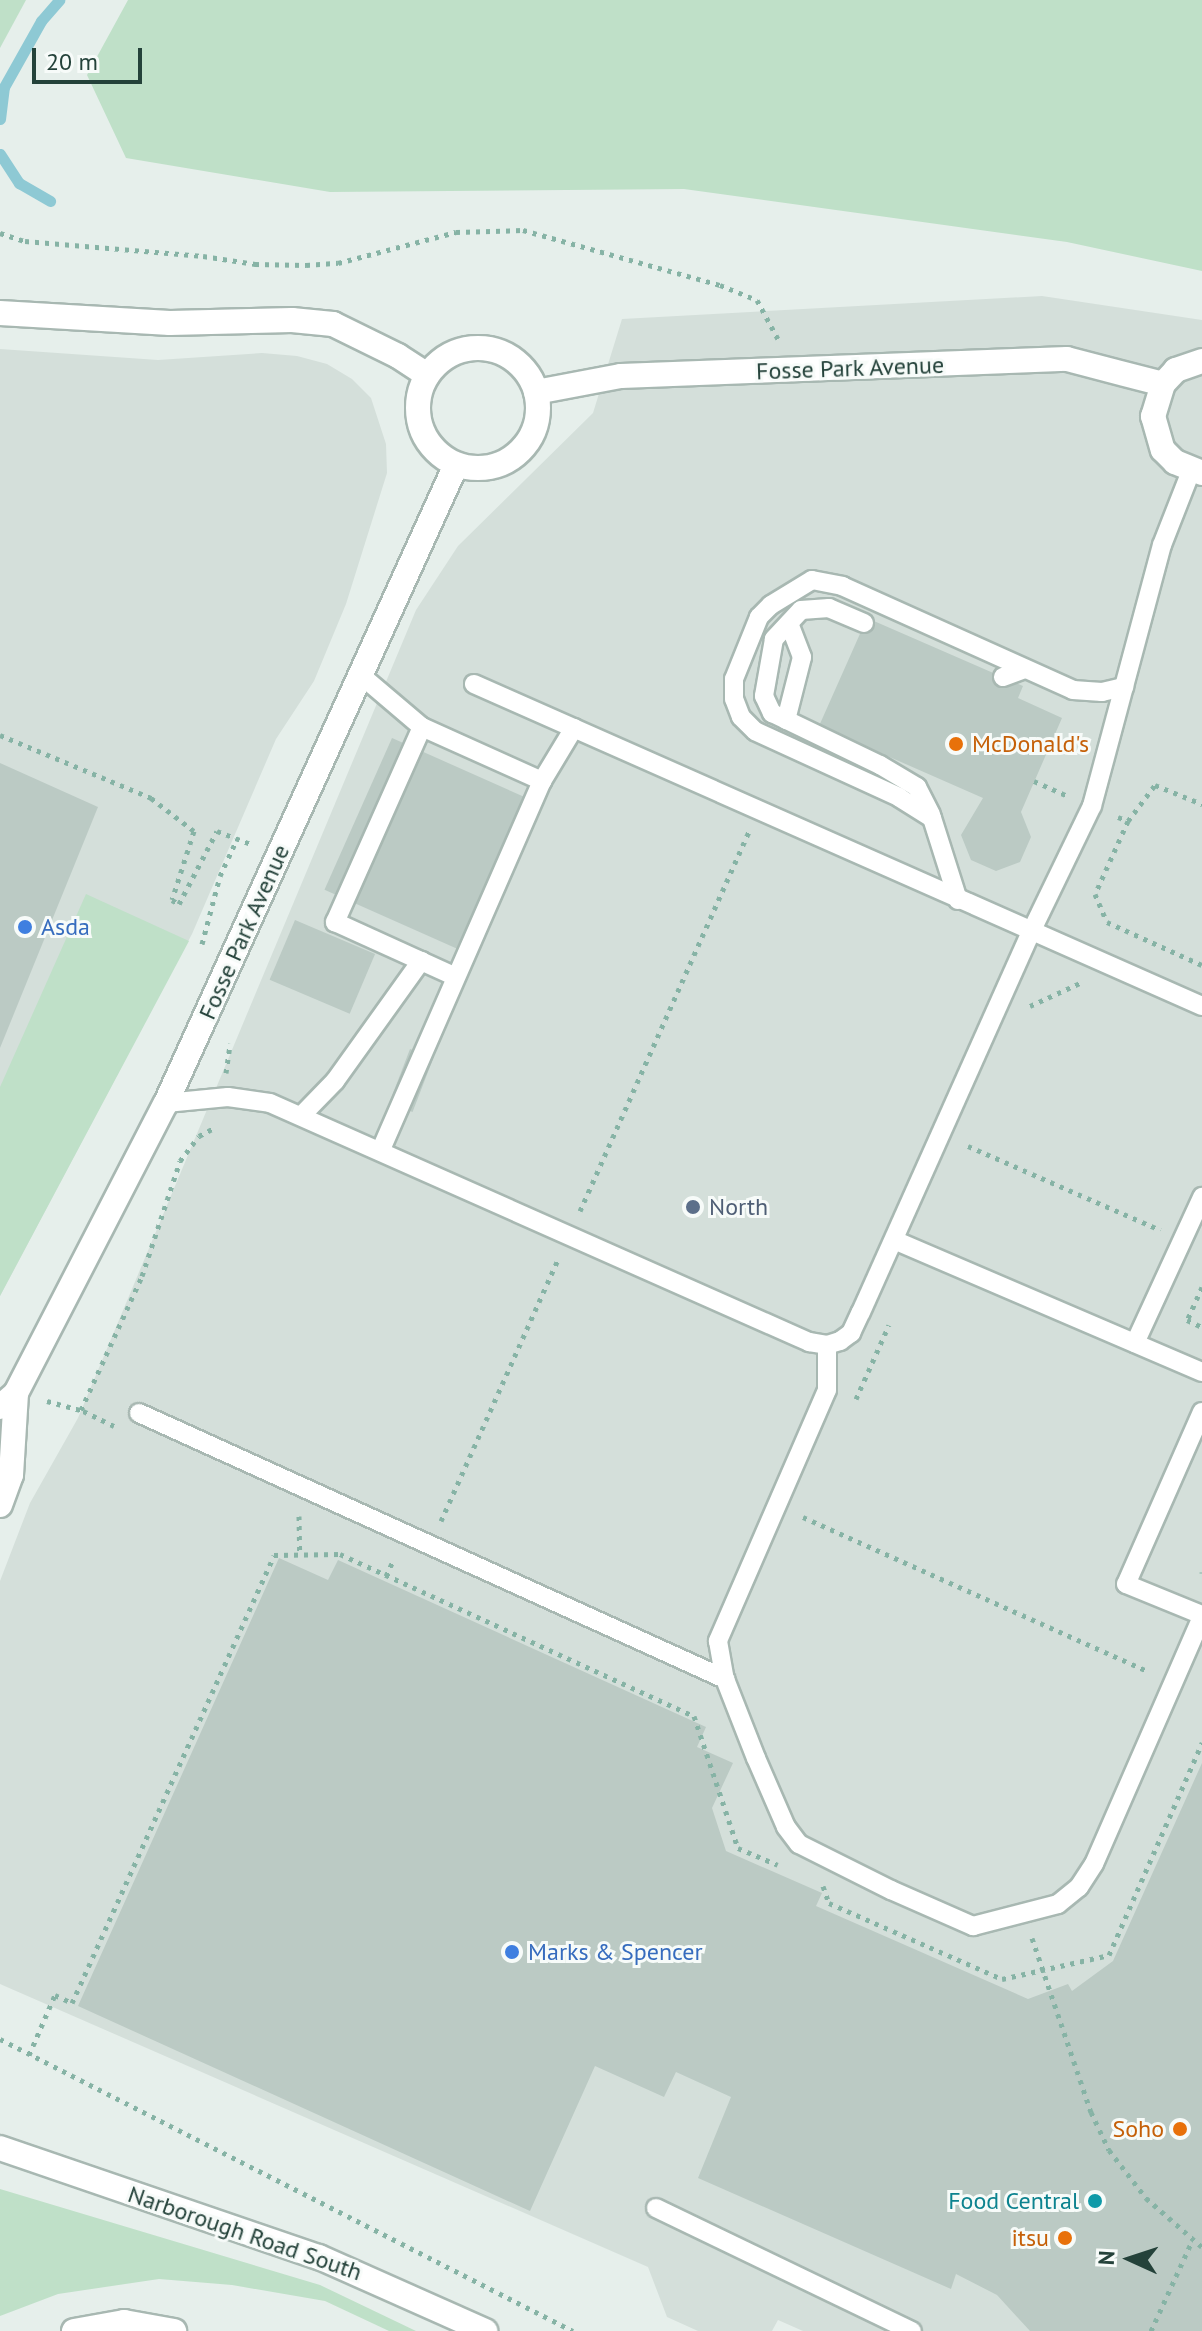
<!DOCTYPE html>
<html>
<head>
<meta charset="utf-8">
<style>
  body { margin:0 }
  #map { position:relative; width:1202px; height:2331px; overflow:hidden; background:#e6efeb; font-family:"PT Sans",sans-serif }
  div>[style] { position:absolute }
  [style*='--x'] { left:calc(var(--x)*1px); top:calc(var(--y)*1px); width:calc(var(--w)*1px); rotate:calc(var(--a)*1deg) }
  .built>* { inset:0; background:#d4dfda }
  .green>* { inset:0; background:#bfe0c8 }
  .stream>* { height:11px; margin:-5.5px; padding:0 5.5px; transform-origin:5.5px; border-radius:5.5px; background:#8ec9d4 }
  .building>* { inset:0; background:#bbcac4; transform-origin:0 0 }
  .path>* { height:5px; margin-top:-2.5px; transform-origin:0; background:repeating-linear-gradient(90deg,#86b3a5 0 4px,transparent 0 10px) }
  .roads { filter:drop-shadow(2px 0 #a8b8b2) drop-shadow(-2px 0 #a8b8b2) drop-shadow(0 2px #a8b8b2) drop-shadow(0 -2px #a8b8b2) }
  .lane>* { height:18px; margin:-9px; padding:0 9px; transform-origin:9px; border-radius:9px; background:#fff }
  .street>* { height:24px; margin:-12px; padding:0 12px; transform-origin:12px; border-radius:12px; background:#fff }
  .secondary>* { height:24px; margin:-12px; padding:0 12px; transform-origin:12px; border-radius:12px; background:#fff }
  .secondary>.ring { margin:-12px; padding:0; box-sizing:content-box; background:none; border:24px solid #fff; border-radius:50% }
  .dots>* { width:22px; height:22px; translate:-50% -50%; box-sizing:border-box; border:4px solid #f7fbf9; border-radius:50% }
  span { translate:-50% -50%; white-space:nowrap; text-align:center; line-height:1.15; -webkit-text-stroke:6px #f7fbf9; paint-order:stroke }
  .street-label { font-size:24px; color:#24423a }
  .food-label { font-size:24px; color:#c56008 }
  .left { translate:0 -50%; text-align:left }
  .right { translate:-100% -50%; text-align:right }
  .shop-label { font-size:24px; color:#366cbe }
  .service-label { font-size:24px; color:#4e5e75 }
  .culture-label { font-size:24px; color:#0d838f }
  .north { position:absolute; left:1090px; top:2219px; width:80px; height:80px; -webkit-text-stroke:6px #f7fbf9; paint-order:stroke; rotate:273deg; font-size:22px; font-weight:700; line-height:32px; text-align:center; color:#24423a }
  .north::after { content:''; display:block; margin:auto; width:28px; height:36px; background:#24423a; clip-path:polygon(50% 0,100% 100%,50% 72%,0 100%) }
  .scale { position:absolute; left:32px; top:48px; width:110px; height:36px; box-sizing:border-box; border:4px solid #24423a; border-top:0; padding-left:10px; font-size:24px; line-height:28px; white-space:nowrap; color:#24423a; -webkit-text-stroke:6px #f7fbf9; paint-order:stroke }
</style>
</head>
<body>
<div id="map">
  <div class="built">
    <div style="clip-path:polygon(1042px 296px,1202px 320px,1202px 2331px,803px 2331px,778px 2320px,772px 2331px,698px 2331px,667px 2317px,648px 2267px,0 1984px,0 1581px,30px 1503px,78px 1418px,416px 610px,458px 546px,593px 413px,622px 319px)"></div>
    <div style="clip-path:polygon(0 349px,158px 360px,262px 353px,297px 356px,327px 364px,352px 379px,371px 398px,386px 444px,387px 473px,346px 604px,314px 681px,276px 739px,192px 934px,0 1296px)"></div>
  </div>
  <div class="green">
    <div style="clip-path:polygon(0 0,26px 0,0 48px)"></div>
    <div style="clip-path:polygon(128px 0,1202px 0,1202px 271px,1067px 242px,684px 189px,330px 192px,126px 158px,87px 75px)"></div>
    <div style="clip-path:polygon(86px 894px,189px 941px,0 1296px,0 1087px)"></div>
    <div style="clip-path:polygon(0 2189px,320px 2285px,416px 2331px,389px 2331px,325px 2301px,232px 2285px,159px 2279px,58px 2294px,0 2316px)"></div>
  </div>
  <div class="stream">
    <div style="--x:0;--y:119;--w:32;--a:-83"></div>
    <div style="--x:4;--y:87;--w:76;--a:-60.7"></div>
    <div style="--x:41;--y:21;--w:28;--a:-49"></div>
    <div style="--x:0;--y:154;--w:35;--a:57"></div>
    <div style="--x:19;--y:183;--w:36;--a:30"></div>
  </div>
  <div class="building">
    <div style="clip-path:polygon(867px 618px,1023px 686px,1018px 698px,1062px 718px,1021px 812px,1031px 837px,1020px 862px,996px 871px,971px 860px,961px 835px,983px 798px,819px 726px)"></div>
    <div style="left:392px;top:738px;width:160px;height:166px;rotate:24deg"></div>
    <div style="clip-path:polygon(0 763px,98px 807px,0 1048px)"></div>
    <div style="left:295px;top:920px;width:87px;height:65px;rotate:23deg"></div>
    <div style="left:410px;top:1049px;width:25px;height:58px;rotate:21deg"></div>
    <div style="clip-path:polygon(279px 1558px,328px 1580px,338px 1560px,706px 1727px,697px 1747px,733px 1763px,712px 1808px,726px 1851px,822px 1893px,816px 1906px,1028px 1999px,1068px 1984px,1072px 1991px,1113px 1961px,1202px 1763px,1202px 2331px,1030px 2331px,997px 2295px,956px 2274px,951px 2289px,698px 2178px,731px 2097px,676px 2072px,664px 2097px,595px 2066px,530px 2211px,78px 2006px)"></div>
  </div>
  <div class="path">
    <div style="--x:0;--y:233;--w:26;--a:18"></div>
    <div style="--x:25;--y:241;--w:179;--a:4.8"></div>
    <div style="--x:203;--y:256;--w:53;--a:8.7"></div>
    <div style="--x:255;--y:264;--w:51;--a:1.1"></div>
    <div style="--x:306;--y:265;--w:32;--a:-4"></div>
    <div style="--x:338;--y:263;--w:122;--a:-14.7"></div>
    <div style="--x:456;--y:232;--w:67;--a:-1.7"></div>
    <div style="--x:523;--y:230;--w:205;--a:15.6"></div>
    <div style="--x:720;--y:285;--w:40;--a:22"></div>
    <div style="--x:757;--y:300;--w:44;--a:61.7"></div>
    <div style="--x:0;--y:735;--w:164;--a:22.6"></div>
    <div style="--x:151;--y:798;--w:54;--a:37.5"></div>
    <div style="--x:194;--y:831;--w:72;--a:107.7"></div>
    <div style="--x:172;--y:900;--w:8;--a:30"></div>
    <div style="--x:179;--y:904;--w:82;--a:-62.5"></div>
    <div style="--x:217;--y:831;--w:39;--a:21"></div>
    <div style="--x:1034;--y:781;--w:37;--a:24"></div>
    <div style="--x:1118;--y:817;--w:11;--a:22"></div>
    <div style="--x:1128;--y:821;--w:45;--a:-53.1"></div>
    <div style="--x:1155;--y:785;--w:51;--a:22"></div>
    <div style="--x:1128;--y:821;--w:80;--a:114.3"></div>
    <div style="--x:1095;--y:894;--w:30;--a:67"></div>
    <div style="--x:1107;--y:922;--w:104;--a:24.4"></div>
    <div style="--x:202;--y:944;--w:70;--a:-75.2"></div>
    <div style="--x:220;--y:876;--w:41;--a:-65.3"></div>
    <div style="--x:1030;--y:1006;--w:55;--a:-24.7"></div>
    <div style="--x:226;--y:1073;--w:30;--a:-82"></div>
    <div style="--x:968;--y:1146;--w:210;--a:23.6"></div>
    <div style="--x:580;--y:1211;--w:415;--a:-66"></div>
    <div style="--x:1202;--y:1287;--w:36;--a:114"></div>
    <div style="--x:1187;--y:1320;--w:17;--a:25"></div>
    <div style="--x:856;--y:1399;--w:81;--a:-66"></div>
    <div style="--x:47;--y:1401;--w:35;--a:15"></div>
    <div style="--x:114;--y:1426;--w:37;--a:-154"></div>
    <div style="--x:81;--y:1410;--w:147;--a:-65.5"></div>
    <div style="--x:142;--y:1276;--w:121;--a:-71.7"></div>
    <div style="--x:180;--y:1161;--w:31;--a:-53"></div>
    <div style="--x:199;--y:1136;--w:17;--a:-28"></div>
    <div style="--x:299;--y:1516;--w:39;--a:89"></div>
    <div style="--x:803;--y:1517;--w:379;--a:24.1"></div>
    <div style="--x:441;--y:1521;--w:286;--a:-65.9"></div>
    <div style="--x:1202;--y:1572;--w:1;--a:90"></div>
    <div style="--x:386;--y:1576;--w:19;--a:-65"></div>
    <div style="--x:823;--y:1886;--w:18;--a:71"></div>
    <div style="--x:829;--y:1903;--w:189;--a:23.7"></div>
    <div style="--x:1002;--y:1979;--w:110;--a:-12.6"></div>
    <div style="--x:1109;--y:1955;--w:232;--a:-66.3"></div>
    <div style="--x:1032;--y:1938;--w:184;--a:71.3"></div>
    <div style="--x:1091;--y:2112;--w:42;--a:64.7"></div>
    <div style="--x:1109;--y:2150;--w:61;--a:52.4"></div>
    <div style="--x:1146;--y:2198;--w:74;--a:41.2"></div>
    <div style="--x:0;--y:2039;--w:643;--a:27"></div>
    <div style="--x:29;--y:2055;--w:65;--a:-66.6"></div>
    <div style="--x:55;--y:1995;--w:19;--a:25"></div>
    <div style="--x:72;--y:2003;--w:491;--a:-65.7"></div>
    <div style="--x:274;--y:1555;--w:66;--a:-0.9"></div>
    <div style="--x:340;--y:1554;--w:389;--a:24.6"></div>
    <div style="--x:694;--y:1716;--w:139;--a:71.6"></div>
    <div style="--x:738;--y:1848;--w:43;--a:23"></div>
    <div style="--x:1151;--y:2331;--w:99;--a:-65.5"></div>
  </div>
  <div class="roads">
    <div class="lane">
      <div style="--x:864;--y:623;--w:38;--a:-157"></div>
      <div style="--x:829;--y:608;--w:28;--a:176"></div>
      <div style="--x:801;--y:610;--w:40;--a:133"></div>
      <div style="--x:774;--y:639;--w:58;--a:100"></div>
      <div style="--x:764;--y:696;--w:19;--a:65"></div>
      <div style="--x:772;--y:713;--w:120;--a:25.7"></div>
      <div style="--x:880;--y:765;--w:43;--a:30.7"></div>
      <div style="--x:917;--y:787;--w:31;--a:63"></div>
      <div style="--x:363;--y:677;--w:77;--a:40.3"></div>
      <div style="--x:422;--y:727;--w:132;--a:24.2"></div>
      <div style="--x:542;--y:781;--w:404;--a:113.6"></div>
      <div style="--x:1003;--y:677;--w:23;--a:-20"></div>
      <div style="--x:474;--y:684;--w:796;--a:23.86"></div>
      <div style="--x:786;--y:720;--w:65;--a:-75.7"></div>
      <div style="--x:802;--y:657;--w:36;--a:-111"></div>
      <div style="--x:422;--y:727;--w:214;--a:114"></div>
      <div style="--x:335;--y:922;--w:131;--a:24.4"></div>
      <div style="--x:542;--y:781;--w:62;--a:-58.9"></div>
      <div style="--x:958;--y:900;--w:86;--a:-107.6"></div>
      <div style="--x:932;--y:818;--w:39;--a:-148"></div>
      <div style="--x:899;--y:797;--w:158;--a:-155.4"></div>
      <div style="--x:755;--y:731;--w:20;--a:-135"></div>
      <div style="--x:741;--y:717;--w:19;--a:-111"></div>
      <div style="--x:734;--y:699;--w:20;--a:-90"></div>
      <div style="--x:734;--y:679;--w:67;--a:-68"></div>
      <div style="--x:759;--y:617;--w:17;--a:-45"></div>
      <div style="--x:771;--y:605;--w:48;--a:-31.4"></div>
      <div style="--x:812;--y:580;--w:31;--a:11"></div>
      <div style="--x:842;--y:586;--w:253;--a:24.2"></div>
      <div style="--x:1073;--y:690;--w:29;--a:4"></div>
      <div style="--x:1102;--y:692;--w:23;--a:-13"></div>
      <div style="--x:166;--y:1103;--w:62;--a:-5.5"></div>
      <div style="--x:228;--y:1097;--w:42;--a:8.1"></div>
      <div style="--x:270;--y:1103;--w:590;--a:23.91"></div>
      <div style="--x:809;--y:1342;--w:18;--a:9"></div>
      <div style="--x:827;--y:1345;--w:14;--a:-17"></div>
      <div style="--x:840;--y:1341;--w:14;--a:-36"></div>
      <div style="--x:851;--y:1333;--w:23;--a:-65"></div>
      <div style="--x:861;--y:1312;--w:416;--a:-65.9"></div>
      <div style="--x:1031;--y:932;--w:140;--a:-64.2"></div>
      <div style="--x:1092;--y:806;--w:270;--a:-75"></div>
      <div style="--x:1162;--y:545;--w:79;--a:-68.6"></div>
      <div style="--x:301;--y:1116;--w:49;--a:-45.8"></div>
      <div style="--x:335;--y:1081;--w:148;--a:-54.4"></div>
      <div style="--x:894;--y:1240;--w:335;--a:23.2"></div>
      <div style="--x:1135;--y:1343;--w:161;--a:-65.3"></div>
      <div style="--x:827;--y:1345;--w:45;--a:90"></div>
      <div style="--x:827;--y:1390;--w:274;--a:113.5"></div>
      <div style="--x:718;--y:1641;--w:39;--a:80"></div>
      <div style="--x:725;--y:1679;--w:85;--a:68.6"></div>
      <div style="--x:756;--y:1758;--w:75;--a:66.5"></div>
      <div style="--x:786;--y:1827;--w:21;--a:53"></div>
      <div style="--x:799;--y:1844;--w:103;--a:26.6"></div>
      <div style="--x:891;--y:1890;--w:90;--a:23.7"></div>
      <div style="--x:973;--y:1926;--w:88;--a:-14.5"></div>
      <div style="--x:1058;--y:1904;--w:27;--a:-39"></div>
      <div style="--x:1079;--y:1887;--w:27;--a:-57"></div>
      <div style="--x:1094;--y:1864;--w:270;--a:-66.4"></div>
      <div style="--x:1202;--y:1412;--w:188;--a:113.8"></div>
      <div style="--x:1126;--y:1584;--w:82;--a:22.2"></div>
      <div style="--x:139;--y:1413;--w:644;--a:24.41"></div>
      <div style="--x:656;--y:2208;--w:284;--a:25.7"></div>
    </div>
    <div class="street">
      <div style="--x:0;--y:313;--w:170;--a:3.4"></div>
      <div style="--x:170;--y:323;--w:122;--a:-1.4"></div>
      <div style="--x:292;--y:320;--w:41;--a:5.6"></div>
      <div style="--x:333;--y:324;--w:72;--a:26.2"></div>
      <div style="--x:398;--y:356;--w:35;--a:33"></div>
    </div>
    <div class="secondary">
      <div class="ring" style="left:418px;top:348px;width:96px;height:96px"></div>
      <div style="--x:1202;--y:361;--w:28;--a:161"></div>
      <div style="--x:1176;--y:370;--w:19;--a:133"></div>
      <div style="--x:1163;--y:384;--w:34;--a:107"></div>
      <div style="--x:1153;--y:416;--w:35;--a:74"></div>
      <div style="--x:1163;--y:450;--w:17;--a:45"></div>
      <div style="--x:1175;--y:462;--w:29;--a:22"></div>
      <div style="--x:536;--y:392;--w:86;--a:-10.7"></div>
      <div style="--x:621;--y:376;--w:446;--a:-2.2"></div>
      <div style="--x:1067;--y:359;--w:99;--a:14.6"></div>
      <div style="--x:0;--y:1407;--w:21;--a:-41"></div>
      <div style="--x:16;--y:1393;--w:326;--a:-62.7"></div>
      <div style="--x:166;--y:1103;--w:701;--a:-65.56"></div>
      <div style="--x:0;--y:1505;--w:32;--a:-70"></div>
      <div style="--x:11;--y:1475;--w:82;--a:-86.5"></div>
      <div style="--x:0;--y:2148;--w:337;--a:18.9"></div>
      <div style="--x:319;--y:2257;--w:182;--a:24"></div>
      <div style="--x:74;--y:2331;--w:51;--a:-10.2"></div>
      <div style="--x:124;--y:2322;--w:51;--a:10.2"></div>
    </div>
  </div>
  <div class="dots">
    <div style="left:956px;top:744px;background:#e8710a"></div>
    <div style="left:25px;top:927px;background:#3f7fe0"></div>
    <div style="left:693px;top:1207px;background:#5c6f8a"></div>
    <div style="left:512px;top:1952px;background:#3f7fe0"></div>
    <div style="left:1180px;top:2129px;background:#e8710a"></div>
    <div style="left:1095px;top:2201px;background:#0f9aa8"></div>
    <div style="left:1065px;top:2238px;background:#e8710a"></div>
  </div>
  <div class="street-label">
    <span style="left:850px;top:368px;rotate:-2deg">Fosse Park Avenue</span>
    <span style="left:244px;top:932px;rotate:-66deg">Fosse Park Avenue</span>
    <span style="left:245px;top:2233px;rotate:19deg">Narborough Road South</span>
  </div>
  <div class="food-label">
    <span class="left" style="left:972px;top:744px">McDonald's</span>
    <span class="right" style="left:1164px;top:2129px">Soho</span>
    <span class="right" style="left:1049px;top:2238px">itsu</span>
  </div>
  <div class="shop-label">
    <span class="left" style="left:41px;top:927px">Asda</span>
    <span class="left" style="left:528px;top:1952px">Marks &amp; Spencer</span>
  </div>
  <div class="service-label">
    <span class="left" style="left:709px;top:1207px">North</span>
  </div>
  <div class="culture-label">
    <span class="right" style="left:1079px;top:2201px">Food Central</span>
  </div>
  <div class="north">N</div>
  <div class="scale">20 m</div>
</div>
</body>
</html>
